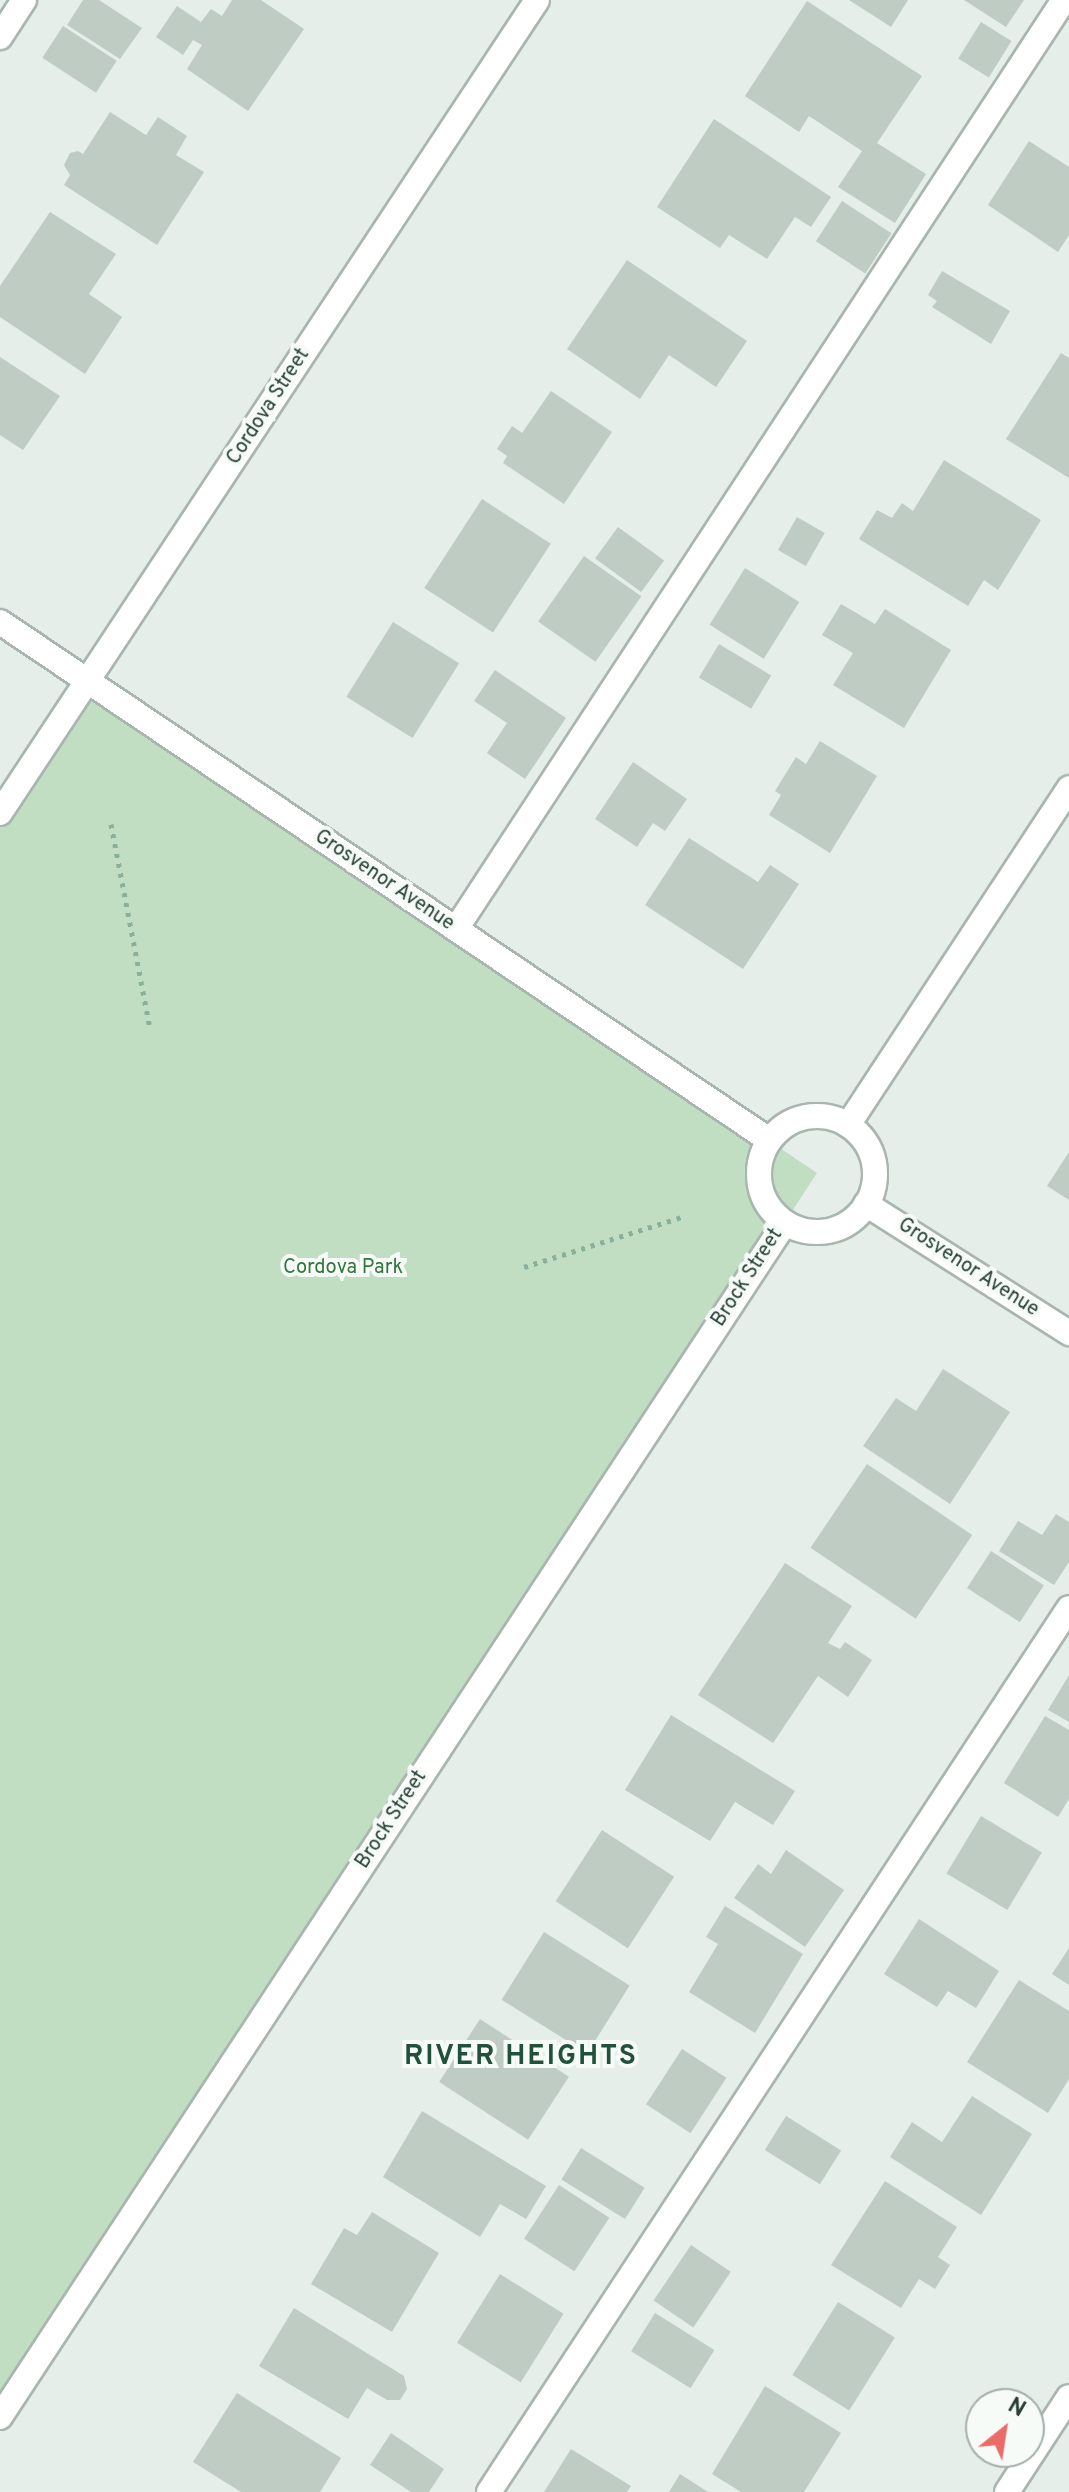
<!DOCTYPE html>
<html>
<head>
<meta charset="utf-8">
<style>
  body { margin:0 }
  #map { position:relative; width:1069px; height:2492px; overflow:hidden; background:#e6eee9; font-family:Overpass,sans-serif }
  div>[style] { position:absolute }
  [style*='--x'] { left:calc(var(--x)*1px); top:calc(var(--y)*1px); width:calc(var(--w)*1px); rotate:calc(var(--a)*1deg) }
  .green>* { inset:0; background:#c1dec2 }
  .building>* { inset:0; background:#beccc4; transform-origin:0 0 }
  .path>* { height:5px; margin-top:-2.5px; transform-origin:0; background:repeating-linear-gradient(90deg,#88b09b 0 4px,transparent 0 10px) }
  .roads { filter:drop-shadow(2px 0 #a9b6af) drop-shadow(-2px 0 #a9b6af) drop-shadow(0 2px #a9b6af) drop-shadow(0 -2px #a9b6af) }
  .minor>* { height:24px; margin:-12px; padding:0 12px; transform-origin:12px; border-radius:12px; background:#fff }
  .minor>.ring { margin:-12px; padding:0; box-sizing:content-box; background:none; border:24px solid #fff; border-radius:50% }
  span { translate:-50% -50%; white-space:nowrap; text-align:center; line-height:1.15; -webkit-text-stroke:8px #f7fbf8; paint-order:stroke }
  .street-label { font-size:20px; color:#264033 }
  .park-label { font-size:20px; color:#32753d }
  .district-label { font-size:28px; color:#22513b; font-weight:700; letter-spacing:2px }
  .north { position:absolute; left:965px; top:2388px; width:80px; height:80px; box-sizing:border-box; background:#f7fbf8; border:2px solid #a3b0a9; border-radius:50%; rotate:30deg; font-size:22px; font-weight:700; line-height:32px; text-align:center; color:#264033 }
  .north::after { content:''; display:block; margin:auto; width:28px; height:36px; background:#eb6b68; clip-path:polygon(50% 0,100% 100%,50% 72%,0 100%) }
</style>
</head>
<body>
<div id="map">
  <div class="green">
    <div style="clip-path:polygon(86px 680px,817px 1173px,0 2416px,0 813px)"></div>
  </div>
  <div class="building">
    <div style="clip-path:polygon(83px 0,99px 0,142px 28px,120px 59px,67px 25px)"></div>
    <div style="clip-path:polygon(232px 0,261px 0,304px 29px,248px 111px,187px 69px,202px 45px,193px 40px,183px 55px,156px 37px,177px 6px,201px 22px,211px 9px,222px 16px)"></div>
    <div style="clip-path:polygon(849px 0,908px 0,891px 27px)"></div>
    <div style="clip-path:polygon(964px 0,1024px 0,1006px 27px)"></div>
    <div style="clip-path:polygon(807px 1px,922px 76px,877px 143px,926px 174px,895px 223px,838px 187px,862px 151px,809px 116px,799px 132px,745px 96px)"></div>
    <div style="left:981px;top:22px;width:36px;height:43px;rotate:32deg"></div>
    <div style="left:63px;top:26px;width:64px;height:38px;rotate:33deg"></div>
    <div style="clip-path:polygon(110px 112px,146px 135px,158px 117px,187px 136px,176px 155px,204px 172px,157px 245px,64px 185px,70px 175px,64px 165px,70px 153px,78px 151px,83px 154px)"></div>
    <div style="clip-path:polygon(714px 119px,831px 197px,811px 227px,795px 217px,767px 259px,729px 235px,720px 248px,657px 207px)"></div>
    <div style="clip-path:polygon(1029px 141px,1069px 167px,1069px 235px,1058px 252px,988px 205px)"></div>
    <div style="left:842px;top:201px;width:59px;height:48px;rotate:33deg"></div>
    <div style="clip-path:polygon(50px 212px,116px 254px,89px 294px,122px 317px,85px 374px,0 317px,0 286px)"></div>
    <div style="clip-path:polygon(627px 260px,747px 341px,716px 387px,669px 355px,640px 399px,567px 349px)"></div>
    <div style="clip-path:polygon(942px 271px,1010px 311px,991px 344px,932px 307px,937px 301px,928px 295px)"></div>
    <div style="clip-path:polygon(1061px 353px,1069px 358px,1069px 478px,1006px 439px)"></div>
    <div style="clip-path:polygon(0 357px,60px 396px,23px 450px,0 435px)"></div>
    <div style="clip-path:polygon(551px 391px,612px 432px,564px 504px,503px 463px,507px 456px,497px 449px,512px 426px,522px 433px)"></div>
    <div style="clip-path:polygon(944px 460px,1041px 520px,998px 590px,984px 580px,968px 606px,859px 539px,877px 510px,892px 518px,902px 503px,913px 511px)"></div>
    <div style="left:482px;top:499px;width:82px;height:106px;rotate:33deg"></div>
    <div style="left:797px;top:517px;width:32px;height:38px;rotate:30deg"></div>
    <div style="left:618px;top:527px;width:57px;height:39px;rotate:36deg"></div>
    <div style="left:584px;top:556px;width:70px;height:80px;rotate:35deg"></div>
    <div style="left:745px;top:568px;width:64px;height:67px;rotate:32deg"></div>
    <div style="clip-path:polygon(841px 604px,875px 624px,885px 609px,951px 650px,904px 728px,833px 685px,853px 653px,822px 635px)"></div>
    <div style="left:393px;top:622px;width:78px;height:88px;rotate:32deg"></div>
    <div style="left:719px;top:644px;width:61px;height:39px;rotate:31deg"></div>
    <div style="clip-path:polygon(495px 670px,566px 718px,525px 779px,487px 753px,507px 723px,474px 701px)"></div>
    <div style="clip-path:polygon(820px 741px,877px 776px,830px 853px,769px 815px,781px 795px,775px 791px,796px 757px,806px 764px)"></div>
    <div style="clip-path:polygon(633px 762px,687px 799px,665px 831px,653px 823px,637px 847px,595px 819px)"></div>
    <div style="clip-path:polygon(689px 838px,758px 882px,770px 865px,799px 884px,743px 969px,645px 905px)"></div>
    <div style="clip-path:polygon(1069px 1152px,1069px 1200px,1047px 1186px)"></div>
    <div style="clip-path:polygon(943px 1369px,1010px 1412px,950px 1504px,863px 1446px,896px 1398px,916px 1411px)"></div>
    <div style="left:867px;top:1464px;width:127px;height:101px;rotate:34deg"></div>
    <div style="clip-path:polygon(1056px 1514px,1069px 1522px,1069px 1562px,1054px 1585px,999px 1551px,1018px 1521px,1042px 1535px)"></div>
    <div style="left:991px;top:1551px;width:63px;height:44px;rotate:33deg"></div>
    <div style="clip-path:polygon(785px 1563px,852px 1606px,828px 1643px,840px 1649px,845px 1642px,872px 1660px,848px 1697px,818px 1676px,773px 1743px,698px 1695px)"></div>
    <div style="clip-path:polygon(1069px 1675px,1069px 1722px,1048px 1710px)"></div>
    <div style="clip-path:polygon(671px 1715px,795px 1791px,773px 1825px,735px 1802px,710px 1841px,625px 1790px)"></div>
    <div style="clip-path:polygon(1045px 1716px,1069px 1730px,1069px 1799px,1058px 1817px,1004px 1783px)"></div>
    <div style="left:981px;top:1816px;width:71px;height:67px;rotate:31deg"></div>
    <div style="left:602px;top:1830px;width:86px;height:85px;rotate:33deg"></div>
    <div style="clip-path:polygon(786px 1850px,844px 1890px,805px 1947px,734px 1898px,758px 1864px,771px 1874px)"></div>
    <div style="clip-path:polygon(725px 1906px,803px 1954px,755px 2033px,689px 1992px,718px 1944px,706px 1937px)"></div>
    <div style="clip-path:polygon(919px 1919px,999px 1971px,976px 2008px,948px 1991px,937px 2007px,884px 1974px)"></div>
    <div style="left:544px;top:1932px;width:101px;height:80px;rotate:32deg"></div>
    <div style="clip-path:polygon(1069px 1948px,1069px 1985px,1052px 1974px)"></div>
    <div style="clip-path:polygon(1019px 1980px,1069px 2011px,1069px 2079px,1048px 2113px,967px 2062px)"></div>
    <div style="left:480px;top:2019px;width:106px;height:75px;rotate:33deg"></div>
    <div style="left:682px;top:2049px;width:53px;height:66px;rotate:33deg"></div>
    <div style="clip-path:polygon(972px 2096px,1032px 2134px,981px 2215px,890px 2157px,912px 2122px,942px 2142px)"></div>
    <div style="clip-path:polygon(422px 2111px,546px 2186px,526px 2219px,500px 2204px,480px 2237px,383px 2177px)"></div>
    <div style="left:786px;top:2116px;width:65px;height:40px;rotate:32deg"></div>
    <div style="left:581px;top:2148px;width:75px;height:37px;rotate:32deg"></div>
    <div style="clip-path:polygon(885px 2181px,957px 2227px,938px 2257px,950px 2265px,935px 2289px,919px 2279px,901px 2308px,831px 2265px)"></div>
    <div style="left:559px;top:2185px;width:60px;height:64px;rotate:33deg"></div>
    <div style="clip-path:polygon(372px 2212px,439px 2253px,392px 2332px,311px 2284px,344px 2228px,357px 2235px)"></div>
    <div style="left:691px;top:2245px;width:48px;height:67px;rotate:34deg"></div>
    <div style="left:500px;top:2274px;width:75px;height:81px;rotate:32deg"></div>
    <div style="left:838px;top:2302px;width:67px;height:86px;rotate:32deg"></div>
    <div style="clip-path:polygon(294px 2308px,404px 2376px,407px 2389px,400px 2400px,387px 2400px,367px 2388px,348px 2419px,259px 2366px)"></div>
    <div style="left:655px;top:2313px;width:70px;height:45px;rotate:32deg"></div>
    <div style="clip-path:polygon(765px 2386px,841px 2433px,804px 2492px,741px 2492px,712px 2474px)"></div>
    <div style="clip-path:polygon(237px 2393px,341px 2458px,320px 2492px,241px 2492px,193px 2462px)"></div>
    <div style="clip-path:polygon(391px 2433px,444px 2469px,429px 2492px,411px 2492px,370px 2465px)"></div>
    <div style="clip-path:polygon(571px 2449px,631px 2486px,627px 2492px,544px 2492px)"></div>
    <div style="clip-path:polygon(680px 2474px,708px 2492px,669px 2492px)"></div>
  </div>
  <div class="path">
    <div style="--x:111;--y:824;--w:209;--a:79.2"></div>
    <div style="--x:524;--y:1267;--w:166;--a:-17.6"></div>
  </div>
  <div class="roads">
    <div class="minor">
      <div style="--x:0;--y:37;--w:44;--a:-57"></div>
      <div style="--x:0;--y:622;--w:927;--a:33.96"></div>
      <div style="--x:0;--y:813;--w:974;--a:-56.55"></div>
      <div style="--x:456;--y:929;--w:1110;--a:-56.8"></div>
      <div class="ring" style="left:759px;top:1116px;width:92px;height:92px"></div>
      <div style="--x:848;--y:1125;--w:403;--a:-56.7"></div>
      <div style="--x:866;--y:1204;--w:241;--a:32.4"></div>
      <div style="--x:0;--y:2417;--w:1429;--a:-56.68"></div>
      <div style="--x:489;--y:2492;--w:1057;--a:-56.73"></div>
      <div style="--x:1007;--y:2492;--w:113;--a:-56.9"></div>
    </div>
  </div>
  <div class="street-label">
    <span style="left:269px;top:407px;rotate:-57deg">Cordova Street</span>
    <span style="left:384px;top:881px;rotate:34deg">Grosvenor Avenue</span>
    <span style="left:968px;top:1268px;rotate:33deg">Grosvenor Avenue</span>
    <span style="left:748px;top:1278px;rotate:-57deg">Brock Street</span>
    <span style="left:392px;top:1820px;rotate:-57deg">Brock Street</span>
  </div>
  <div class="park-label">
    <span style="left:343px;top:1268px">Cordova Park</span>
  </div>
  <div class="district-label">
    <span style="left:521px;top:2057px">RIVER HEIGHTS</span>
  </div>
  <div class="north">N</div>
</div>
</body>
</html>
